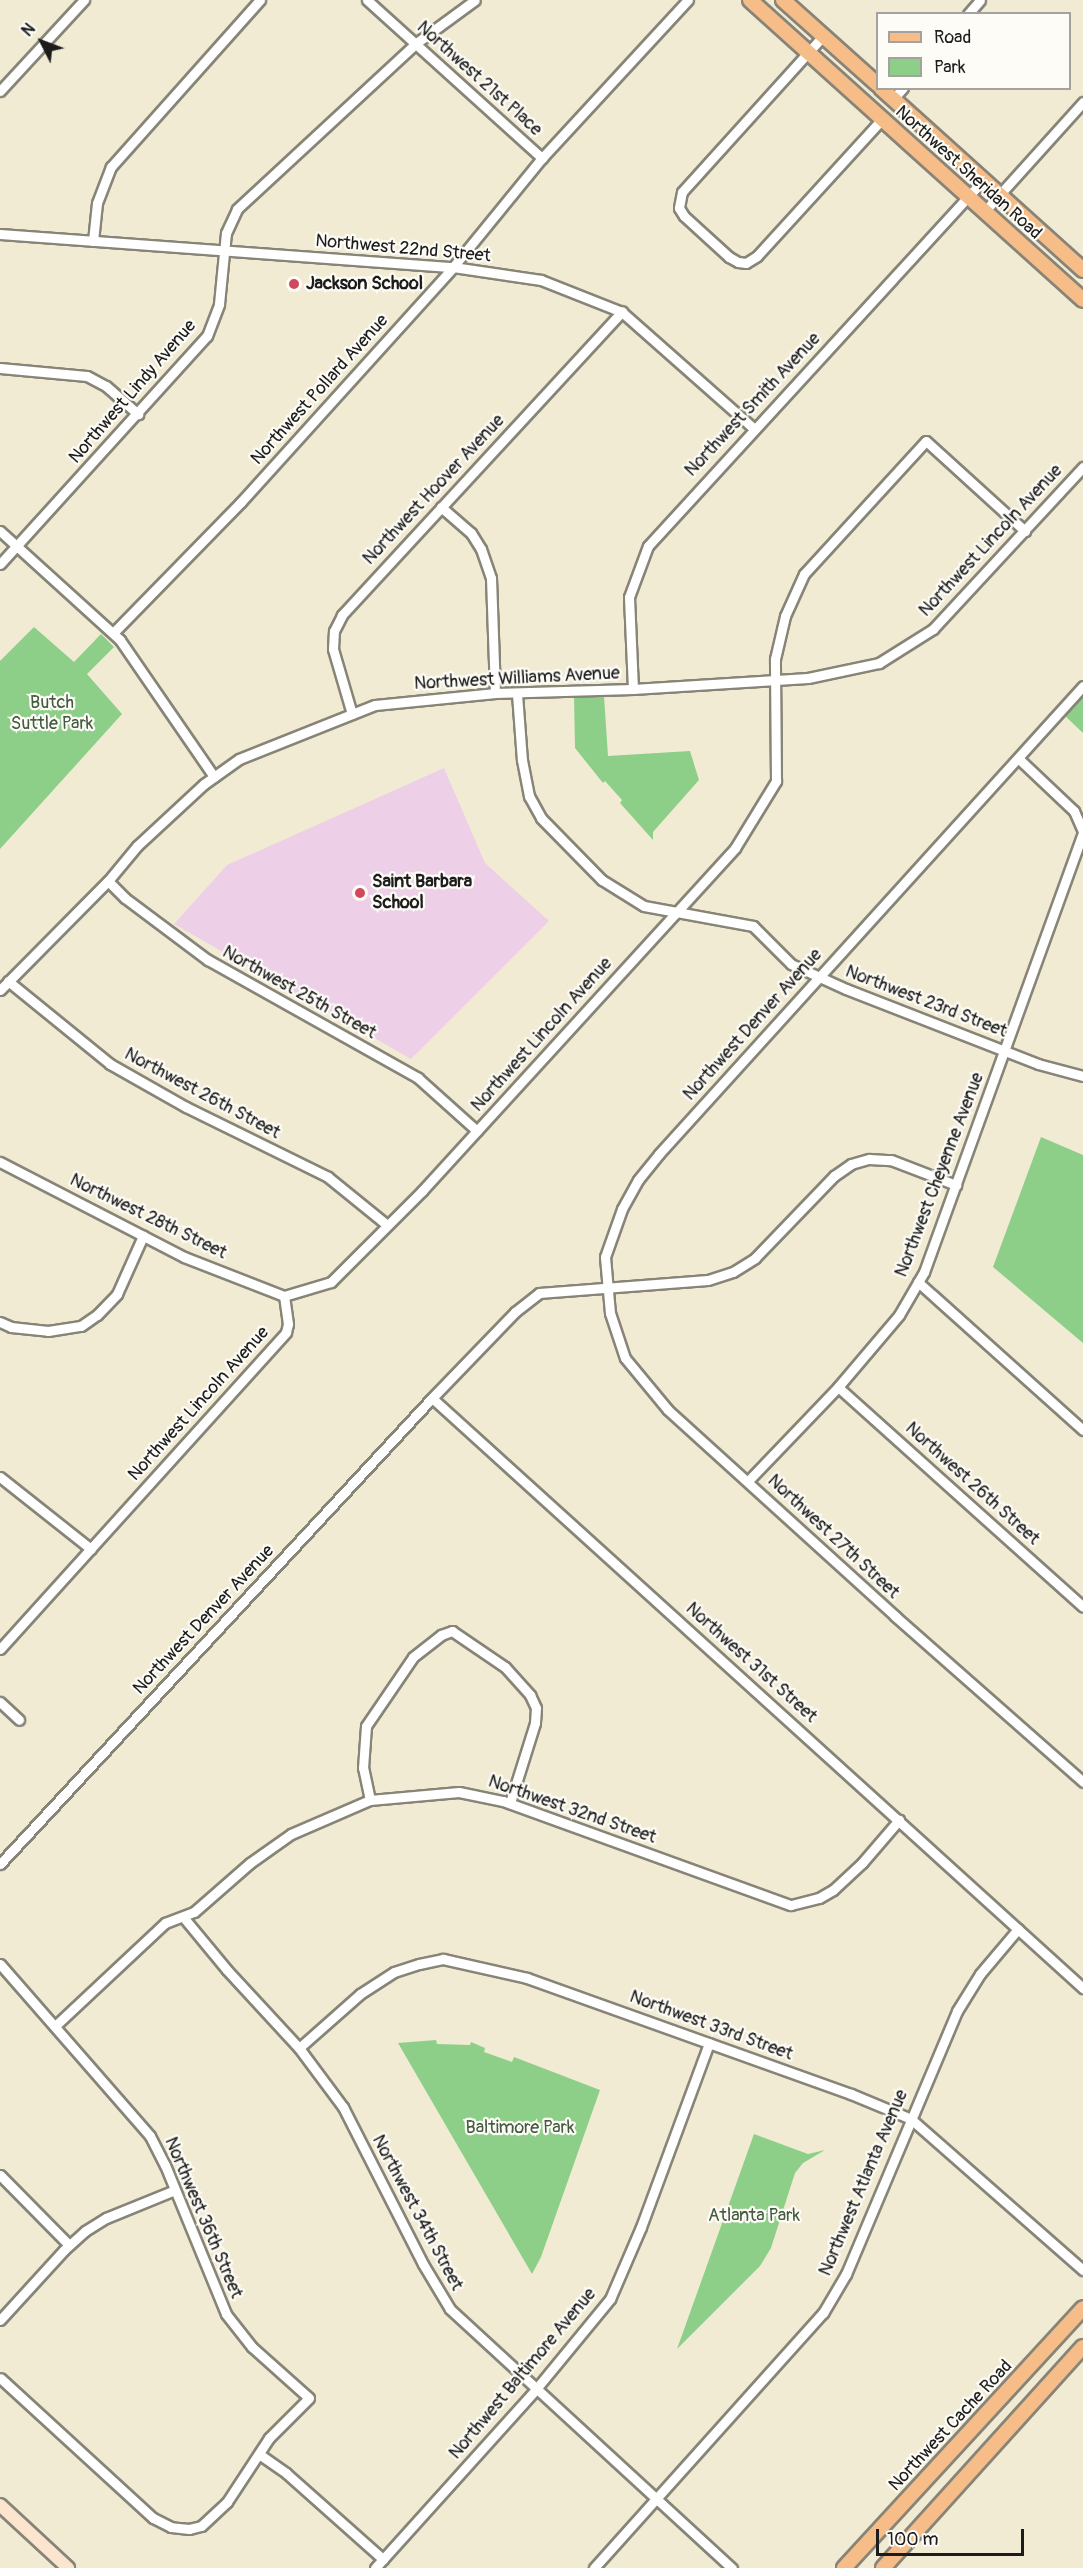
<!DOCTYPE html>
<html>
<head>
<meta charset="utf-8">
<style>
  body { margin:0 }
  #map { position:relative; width:1083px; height:2568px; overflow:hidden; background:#f2ebd4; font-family:Pangolin,sans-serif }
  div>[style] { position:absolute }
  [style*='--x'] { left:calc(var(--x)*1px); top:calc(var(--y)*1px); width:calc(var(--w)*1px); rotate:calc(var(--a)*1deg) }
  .built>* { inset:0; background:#edd0e8 }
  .green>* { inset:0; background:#8dcf88 }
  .roads { filter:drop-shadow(2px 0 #878478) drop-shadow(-2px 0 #878478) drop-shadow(0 2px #878478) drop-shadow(0 -2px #878478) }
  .street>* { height:9px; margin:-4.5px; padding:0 4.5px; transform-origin:4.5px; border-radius:4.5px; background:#fff }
  .secondary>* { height:12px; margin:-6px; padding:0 6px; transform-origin:6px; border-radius:6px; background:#fce5cf }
  .primary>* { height:14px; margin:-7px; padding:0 7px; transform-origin:7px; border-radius:7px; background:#f7bd88 }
  .dots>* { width:16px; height:16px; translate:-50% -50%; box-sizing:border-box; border:3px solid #fdfcf7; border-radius:50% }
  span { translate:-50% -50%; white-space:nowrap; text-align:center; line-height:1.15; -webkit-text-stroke:4.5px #fdfcf7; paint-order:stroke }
  .street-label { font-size:18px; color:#1c1c1c }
  .poi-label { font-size:18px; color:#1c1c1c; font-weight:700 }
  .left { translate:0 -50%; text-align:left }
  .park-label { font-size:18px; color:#445b42 }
  .legend { position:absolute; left:876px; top:12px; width:195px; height:78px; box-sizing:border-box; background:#fdfcf7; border:2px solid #a3a29f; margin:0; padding:8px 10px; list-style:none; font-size:18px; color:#1c1c1c }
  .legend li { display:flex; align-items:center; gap:12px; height:30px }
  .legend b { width:30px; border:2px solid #a3a29f }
  .north { position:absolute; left:12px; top:12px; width:60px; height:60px; -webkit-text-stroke:4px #fdfcf7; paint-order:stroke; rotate:312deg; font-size:16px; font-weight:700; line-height:24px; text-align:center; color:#1c1c1c }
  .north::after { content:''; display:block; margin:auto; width:21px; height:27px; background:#1c1c1c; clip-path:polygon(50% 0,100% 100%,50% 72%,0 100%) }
  .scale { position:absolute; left:876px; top:2529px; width:148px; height:27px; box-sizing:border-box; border:3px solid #1c1c1c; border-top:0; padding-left:8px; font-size:18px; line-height:21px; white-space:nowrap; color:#1c1c1c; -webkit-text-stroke:4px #fdfcf7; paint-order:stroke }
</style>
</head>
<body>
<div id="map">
  <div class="built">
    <div style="clip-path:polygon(444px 768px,485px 863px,549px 921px,411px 1059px,174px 924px,227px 865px)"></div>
  </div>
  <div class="green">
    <div style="clip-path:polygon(34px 627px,74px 662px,101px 634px,114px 647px,87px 674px,122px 714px,0 849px,0 661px)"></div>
    <div style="clip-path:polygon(1083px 691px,1083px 733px,1063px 714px)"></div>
    <div style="clip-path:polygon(604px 696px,608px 756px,690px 751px,699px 780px,653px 832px,653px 840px,620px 803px,622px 800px,605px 781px,603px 783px,575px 748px,574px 697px)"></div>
    <div style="clip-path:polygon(1041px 1137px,1083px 1155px,1083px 1343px,993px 1267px)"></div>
    <div style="clip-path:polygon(436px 2040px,437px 2044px,470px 2045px,471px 2042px,485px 2048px,484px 2052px,512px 2062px,514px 2057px,600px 2090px,541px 2257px,532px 2274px,398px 2043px)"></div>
    <div style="clip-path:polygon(754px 2134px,808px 2154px,825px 2150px,803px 2163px,795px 2173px,771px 2248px,760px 2266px,677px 2349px)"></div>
  </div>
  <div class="roads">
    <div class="street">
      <div style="--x:367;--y:0;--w:236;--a:42.1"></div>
      <div style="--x:968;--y:14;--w:18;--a:-49"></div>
      <div style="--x:823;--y:36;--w:210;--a:132.1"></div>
      <div style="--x:682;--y:192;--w:16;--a:101"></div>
      <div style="--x:679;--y:208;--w:9;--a:58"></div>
      <div style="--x:684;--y:216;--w:61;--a:42.3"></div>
      <div style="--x:729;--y:257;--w:10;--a:29"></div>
      <div style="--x:738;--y:262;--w:8;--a:7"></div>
      <div style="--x:746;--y:263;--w:13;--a:-32"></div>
      <div style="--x:757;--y:256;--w:185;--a:-47.6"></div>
      <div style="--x:0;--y:91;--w:124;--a:-47.3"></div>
      <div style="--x:893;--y:99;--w:15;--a:-48"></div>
      <div style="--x:984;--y:212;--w:148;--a:-48"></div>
      <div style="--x:0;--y:234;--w:454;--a:4.2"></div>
      <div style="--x:453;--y:267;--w:89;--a:8.4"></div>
      <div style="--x:541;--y:280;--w:87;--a:21.6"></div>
      <div style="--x:622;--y:312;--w:175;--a:41.5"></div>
      <div style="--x:93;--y:241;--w:38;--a:-84"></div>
      <div style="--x:97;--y:203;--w:39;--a:-69"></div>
      <div style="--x:111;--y:167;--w:224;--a:-48.3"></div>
      <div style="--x:0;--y:368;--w:87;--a:5.3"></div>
      <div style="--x:87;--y:376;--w:21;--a:28"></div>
      <div style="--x:106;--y:386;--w:43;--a:41.2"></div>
      <div style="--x:441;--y:507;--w:40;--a:41"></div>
      <div style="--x:471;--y:533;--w:19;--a:58"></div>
      <div style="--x:481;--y:549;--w:31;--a:71"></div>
      <div style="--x:491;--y:578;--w:115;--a:88"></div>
      <div style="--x:0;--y:531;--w:162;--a:42.2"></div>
      <div style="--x:120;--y:640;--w:166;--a:55.5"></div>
      <div style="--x:0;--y:564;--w:308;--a:-47.8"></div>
      <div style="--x:207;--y:336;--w:34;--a:-69"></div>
      <div style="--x:219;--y:304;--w:71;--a:-84.4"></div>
      <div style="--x:226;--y:233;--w:26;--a:-65"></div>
      <div style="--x:237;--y:209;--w:243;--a:-42.8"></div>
      <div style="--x:415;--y:44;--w:74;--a:-36.3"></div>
      <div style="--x:113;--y:633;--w:183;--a:-45.7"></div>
      <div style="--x:241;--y:502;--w:316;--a:-47.9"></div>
      <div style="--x:453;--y:267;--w:141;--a:-50.8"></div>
      <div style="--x:542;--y:158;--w:215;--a:-47.3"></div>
      <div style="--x:1083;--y:686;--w:632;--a:132.18"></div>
      <div style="--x:659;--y:1154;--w:33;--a:129"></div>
      <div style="--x:638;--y:1180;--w:33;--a:119"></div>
      <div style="--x:622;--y:1209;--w:51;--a:109.5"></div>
      <div style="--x:605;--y:1257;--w:56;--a:84.9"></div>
      <div style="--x:610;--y:1313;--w:47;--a:71.6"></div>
      <div style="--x:625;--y:1358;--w:67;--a:50.4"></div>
      <div style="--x:668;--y:1410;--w:307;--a:42.2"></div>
      <div style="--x:895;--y:1616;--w:251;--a:41.4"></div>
      <div style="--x:633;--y:689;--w:92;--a:-92.5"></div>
      <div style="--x:629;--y:597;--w:54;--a:-69.6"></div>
      <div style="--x:648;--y:546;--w:496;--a:-47.5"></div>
      <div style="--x:517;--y:694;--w:66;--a:85.7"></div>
      <div style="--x:522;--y:760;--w:37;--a:79"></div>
      <div style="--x:529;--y:796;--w:25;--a:61"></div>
      <div style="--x:541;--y:818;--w:87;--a:45.5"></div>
      <div style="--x:602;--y:880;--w:49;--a:31.8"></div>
      <div style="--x:644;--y:906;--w:111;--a:10.4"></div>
      <div style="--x:753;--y:926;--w:54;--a:45"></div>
      <div style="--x:791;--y:964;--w:60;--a:24.4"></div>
      <div style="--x:846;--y:989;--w:206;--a:21.3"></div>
      <div style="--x:1038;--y:1064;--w:47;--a:14.9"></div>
      <div style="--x:352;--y:714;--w:68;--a:-106.3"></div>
      <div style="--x:333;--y:649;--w:18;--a:-87"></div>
      <div style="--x:334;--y:631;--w:18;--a:-63"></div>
      <div style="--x:342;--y:615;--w:413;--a:-47.3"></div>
      <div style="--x:1019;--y:759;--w:76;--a:43.4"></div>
      <div style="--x:1074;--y:811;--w:22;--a:66"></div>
      <div style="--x:108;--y:881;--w:24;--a:45"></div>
      <div style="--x:125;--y:898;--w:104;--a:36.8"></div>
      <div style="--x:208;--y:960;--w:241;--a:29.3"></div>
      <div style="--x:418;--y:1078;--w:79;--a:41.9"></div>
      <div style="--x:8;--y:981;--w:132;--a:39.1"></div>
      <div style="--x:110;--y:1064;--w:87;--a:29.5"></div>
      <div style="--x:186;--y:1107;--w:158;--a:26.2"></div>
      <div style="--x:328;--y:1177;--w:76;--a:39.1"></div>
      <div style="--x:0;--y:990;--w:153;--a:-45.3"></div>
      <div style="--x:108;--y:881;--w:45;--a:-50.4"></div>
      <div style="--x:137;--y:846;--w:91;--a:-42.8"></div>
      <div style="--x:204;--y:784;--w:43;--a:-35.5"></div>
      <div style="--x:239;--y:759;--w:146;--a:-21.7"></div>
      <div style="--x:375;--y:705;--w:121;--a:-5.7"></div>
      <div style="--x:495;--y:693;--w:138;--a:-1.7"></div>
      <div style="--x:633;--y:689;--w:175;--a:-3.6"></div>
      <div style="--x:808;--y:678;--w:73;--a:-11.9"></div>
      <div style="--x:879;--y:663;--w:64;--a:-32.2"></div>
      <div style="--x:933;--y:629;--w:221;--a:-47.2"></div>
      <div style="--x:0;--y:1162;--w:207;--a:27.3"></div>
      <div style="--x:184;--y:1257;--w:107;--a:21.3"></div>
      <div style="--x:918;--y:1282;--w:222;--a:41.9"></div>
      <div style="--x:284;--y:1296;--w:49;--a:-16.6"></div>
      <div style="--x:331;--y:1282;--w:129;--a:-45"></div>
      <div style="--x:422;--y:1191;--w:464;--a:-47.6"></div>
      <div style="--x:735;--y:848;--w:79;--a:-58.5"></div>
      <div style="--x:776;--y:781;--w:122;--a:-90.5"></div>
      <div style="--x:775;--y:659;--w:44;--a:-76.9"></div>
      <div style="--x:785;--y:616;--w:46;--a:-65.7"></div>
      <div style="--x:804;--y:574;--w:180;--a:-47.5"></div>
      <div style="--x:926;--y:441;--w:134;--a:42.3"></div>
      <div style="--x:0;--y:1322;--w:12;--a:24"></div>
      <div style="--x:11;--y:1327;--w:37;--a:6"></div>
      <div style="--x:48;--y:1331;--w:33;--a:-9"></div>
      <div style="--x:81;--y:1326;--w:19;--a:-35"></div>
      <div style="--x:97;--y:1315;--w:29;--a:-46"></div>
      <div style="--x:117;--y:1294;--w:64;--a:-65.9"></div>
      <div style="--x:838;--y:1387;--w:329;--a:41.9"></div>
      <div style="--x:432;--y:1398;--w:879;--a:42.19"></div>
      <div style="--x:0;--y:1477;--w:116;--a:38.4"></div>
      <div style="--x:748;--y:1481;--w:130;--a:-46.2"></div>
      <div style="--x:838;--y:1387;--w:94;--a:-49.7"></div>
      <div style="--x:899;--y:1315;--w:50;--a:-59.8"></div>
      <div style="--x:924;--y:1272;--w:467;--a:-70.1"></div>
      <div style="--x:0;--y:1649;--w:427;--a:-47.9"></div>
      <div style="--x:286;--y:1332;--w:8;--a:-76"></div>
      <div style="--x:288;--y:1324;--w:28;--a:-98"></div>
      <div style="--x:0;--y:1702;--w:26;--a:43"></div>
      <div style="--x:370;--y:1800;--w:33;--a:-102"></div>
      <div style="--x:363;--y:1768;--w:42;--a:-85.9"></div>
      <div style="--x:366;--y:1726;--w:83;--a:-55.7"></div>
      <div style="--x:413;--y:1657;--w:36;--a:-38"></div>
      <div style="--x:441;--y:1635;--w:12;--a:-20"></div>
      <div style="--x:452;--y:1631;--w:64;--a:34.2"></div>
      <div style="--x:505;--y:1667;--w:38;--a:48"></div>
      <div style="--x:530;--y:1695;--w:14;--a:65"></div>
      <div style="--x:536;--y:1708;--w:15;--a:94"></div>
      <div style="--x:535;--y:1723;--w:84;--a:107.4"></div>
      <div style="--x:0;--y:1864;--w:635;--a:-47.17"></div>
      <div style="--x:432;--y:1398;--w:120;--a:-46"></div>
      <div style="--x:515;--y:1312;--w:31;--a:-38"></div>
      <div style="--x:539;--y:1293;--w:169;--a:-4.4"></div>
      <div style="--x:708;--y:1280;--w:26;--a:-18"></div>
      <div style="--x:733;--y:1272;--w:26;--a:-32"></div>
      <div style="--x:755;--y:1258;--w:114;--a:-46.1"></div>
      <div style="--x:834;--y:1176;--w:21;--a:-35"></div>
      <div style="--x:851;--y:1164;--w:19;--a:-16"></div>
      <div style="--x:869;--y:1159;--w:22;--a:3"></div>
      <div style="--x:891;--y:1160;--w:70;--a:21"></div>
      <div style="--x:184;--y:1918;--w:67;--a:50.4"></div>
      <div style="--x:227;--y:1970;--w:106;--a:47.3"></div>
      <div style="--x:299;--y:2048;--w:74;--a:53.3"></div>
      <div style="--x:343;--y:2107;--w:176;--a:63"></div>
      <div style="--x:423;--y:2264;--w:52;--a:59"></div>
      <div style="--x:450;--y:2309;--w:383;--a:42.6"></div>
      <div style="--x:0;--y:1964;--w:228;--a:48.9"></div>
      <div style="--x:150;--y:2136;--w:33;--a:63"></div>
      <div style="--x:165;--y:2165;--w:161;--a:67.7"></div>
      <div style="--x:226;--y:2314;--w:42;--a:51.8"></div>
      <div style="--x:252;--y:2347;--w:76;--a:41.8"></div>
      <div style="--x:309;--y:2398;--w:57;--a:135"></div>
      <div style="--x:269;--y:2438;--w:77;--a:123.3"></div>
      <div style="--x:227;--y:2502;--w:35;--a:137"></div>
      <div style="--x:201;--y:2526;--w:12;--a:166"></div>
      <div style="--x:189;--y:2529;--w:18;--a:-174"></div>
      <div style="--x:171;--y:2527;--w:20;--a:-153"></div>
      <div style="--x:153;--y:2518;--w:207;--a:-137.5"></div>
      <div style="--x:55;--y:2026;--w:151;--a:-43.1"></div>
      <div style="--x:165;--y:1923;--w:31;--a:-21"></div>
      <div style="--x:194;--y:1912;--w:74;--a:-41.2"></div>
      <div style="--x:250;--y:1863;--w:50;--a:-35.3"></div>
      <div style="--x:291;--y:1834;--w:86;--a:-23.3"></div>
      <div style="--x:370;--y:1800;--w:89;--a:-5.1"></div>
      <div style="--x:459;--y:1792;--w:45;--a:11.6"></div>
      <div style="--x:503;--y:1801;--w:306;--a:19.9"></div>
      <div style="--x:791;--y:1905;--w:29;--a:-14"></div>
      <div style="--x:819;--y:1898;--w:16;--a:-30"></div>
      <div style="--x:833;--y:1890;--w:40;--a:-43"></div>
      <div style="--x:862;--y:1863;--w:57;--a:-49.3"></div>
      <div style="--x:299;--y:2048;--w:81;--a:-41.5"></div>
      <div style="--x:360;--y:1994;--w:40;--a:-32.9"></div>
      <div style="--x:394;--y:1972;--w:26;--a:-18"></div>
      <div style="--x:419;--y:1964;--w:25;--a:-12"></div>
      <div style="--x:443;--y:1959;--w:86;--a:12.7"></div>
      <div style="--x:527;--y:1978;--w:344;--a:19.7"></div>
      <div style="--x:851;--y:2094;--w:65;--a:22.6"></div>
      <div style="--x:911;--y:2119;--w:229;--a:41.3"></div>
      <div style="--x:0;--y:2175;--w:98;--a:45.4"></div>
      <div style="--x:0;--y:2320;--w:95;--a:-47.6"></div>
      <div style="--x:64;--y:2250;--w:28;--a:-42"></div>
      <div style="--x:85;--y:2231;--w:25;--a:-32"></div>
      <div style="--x:106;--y:2218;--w:74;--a:-22.1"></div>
      <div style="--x:259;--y:2454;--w:33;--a:35"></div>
      <div style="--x:286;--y:2473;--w:130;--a:41.6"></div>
      <div style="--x:375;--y:2568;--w:241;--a:-48"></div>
      <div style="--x:536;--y:2389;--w:117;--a:-50.6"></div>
      <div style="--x:610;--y:2299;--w:78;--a:-66.7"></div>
      <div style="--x:641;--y:2227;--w:196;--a:-69.7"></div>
      <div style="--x:594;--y:2568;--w:343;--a:-48.1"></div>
      <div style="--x:823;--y:2313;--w:45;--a:-59.5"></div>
      <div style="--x:846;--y:2274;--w:285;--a:-67.1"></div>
      <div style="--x:957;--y:2011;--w:44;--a:-58.1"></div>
      <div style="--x:980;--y:1974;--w:59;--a:-49.8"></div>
    </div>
    <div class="secondary">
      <div style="--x:0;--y:2505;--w:93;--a:42.8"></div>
    </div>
    <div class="primary">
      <div style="--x:750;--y:0;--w:448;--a:42"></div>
      <div style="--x:783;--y:0;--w:127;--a:41.8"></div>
      <div style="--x:881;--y:88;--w:272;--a:42"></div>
      <div style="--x:844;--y:2568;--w:353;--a:-47.4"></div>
      <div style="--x:883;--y:2568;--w:298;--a:-47.9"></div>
    </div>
  </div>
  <div class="dots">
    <div style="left:294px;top:284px;background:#d1495b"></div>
    <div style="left:360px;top:893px;background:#d1495b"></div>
  </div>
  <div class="street-label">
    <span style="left:479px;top:79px;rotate:42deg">Northwest 21st Place</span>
    <span style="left:968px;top:173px;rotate:42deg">Northwest Sheridan Road</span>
    <span style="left:403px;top:249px;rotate:5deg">Northwest 22nd Street</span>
    <span style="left:320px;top:390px;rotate:-48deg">Northwest Pollard Avenue</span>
    <span style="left:133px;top:392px;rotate:-49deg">Northwest Lindy Avenue</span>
    <span style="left:753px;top:405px;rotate:-47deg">Northwest Smith Avenue</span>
    <span style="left:434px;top:490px;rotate:-47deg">Northwest Hoover Avenue</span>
    <span style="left:991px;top:541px;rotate:-47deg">Northwest Lincoln Avenue</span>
    <span style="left:517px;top:679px;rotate:-3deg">Northwest Williams Avenue</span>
    <span style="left:299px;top:993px;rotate:29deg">Northwest 25th Street</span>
    <span style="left:926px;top:1002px;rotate:21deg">Northwest 23rd Street</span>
    <span style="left:753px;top:1025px;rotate:-48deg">Northwest Denver Avenue</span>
    <span style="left:542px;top:1035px;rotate:-48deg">Northwest Lincoln Avenue</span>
    <span style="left:202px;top:1094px;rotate:28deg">Northwest 26th Street</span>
    <span style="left:940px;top:1175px;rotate:-69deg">Northwest Cheyenne Avenue</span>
    <span style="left:148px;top:1217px;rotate:26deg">Northwest 28th Street</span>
    <span style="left:199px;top:1404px;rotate:-48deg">Northwest Lincoln Avenue</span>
    <span style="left:972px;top:1484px;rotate:42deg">Northwest 26th Street</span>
    <span style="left:833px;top:1537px;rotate:43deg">Northwest 27th Street</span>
    <span style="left:204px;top:1620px;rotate:-47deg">Northwest Denver Avenue</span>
    <span style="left:751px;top:1663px;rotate:42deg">Northwest 31st Street</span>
    <span style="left:572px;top:1810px;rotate:19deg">Northwest 32nd Street</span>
    <span style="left:711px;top:2026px;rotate:20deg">Northwest 33rd Street</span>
    <span style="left:864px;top:2183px;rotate:-67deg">Northwest Atlanta Avenue</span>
    <span style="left:417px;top:2213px;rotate:62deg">Northwest 34th Street</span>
    <span style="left:203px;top:2218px;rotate:67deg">Northwest 36th Street</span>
    <span style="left:523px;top:2374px;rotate:-50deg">Northwest Baltimore Avenue</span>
    <span style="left:951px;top:2426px;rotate:-47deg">Northwest Cache Road</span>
  </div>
  <div class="poi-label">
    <span class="left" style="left:306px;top:284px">Jackson School</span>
    <span class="left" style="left:372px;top:893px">Saint Barbara<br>School</span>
  </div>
  <div class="park-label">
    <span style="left:52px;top:714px">Butch<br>Suttle Park</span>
    <span style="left:520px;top:2128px">Baltimore Park</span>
    <span style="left:754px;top:2216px">Atlanta Park</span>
  </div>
  <ul class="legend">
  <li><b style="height:8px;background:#f7bd88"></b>Road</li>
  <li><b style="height:16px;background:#8dcf88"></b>Park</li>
  </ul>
  <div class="north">N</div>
  <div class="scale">100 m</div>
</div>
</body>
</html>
